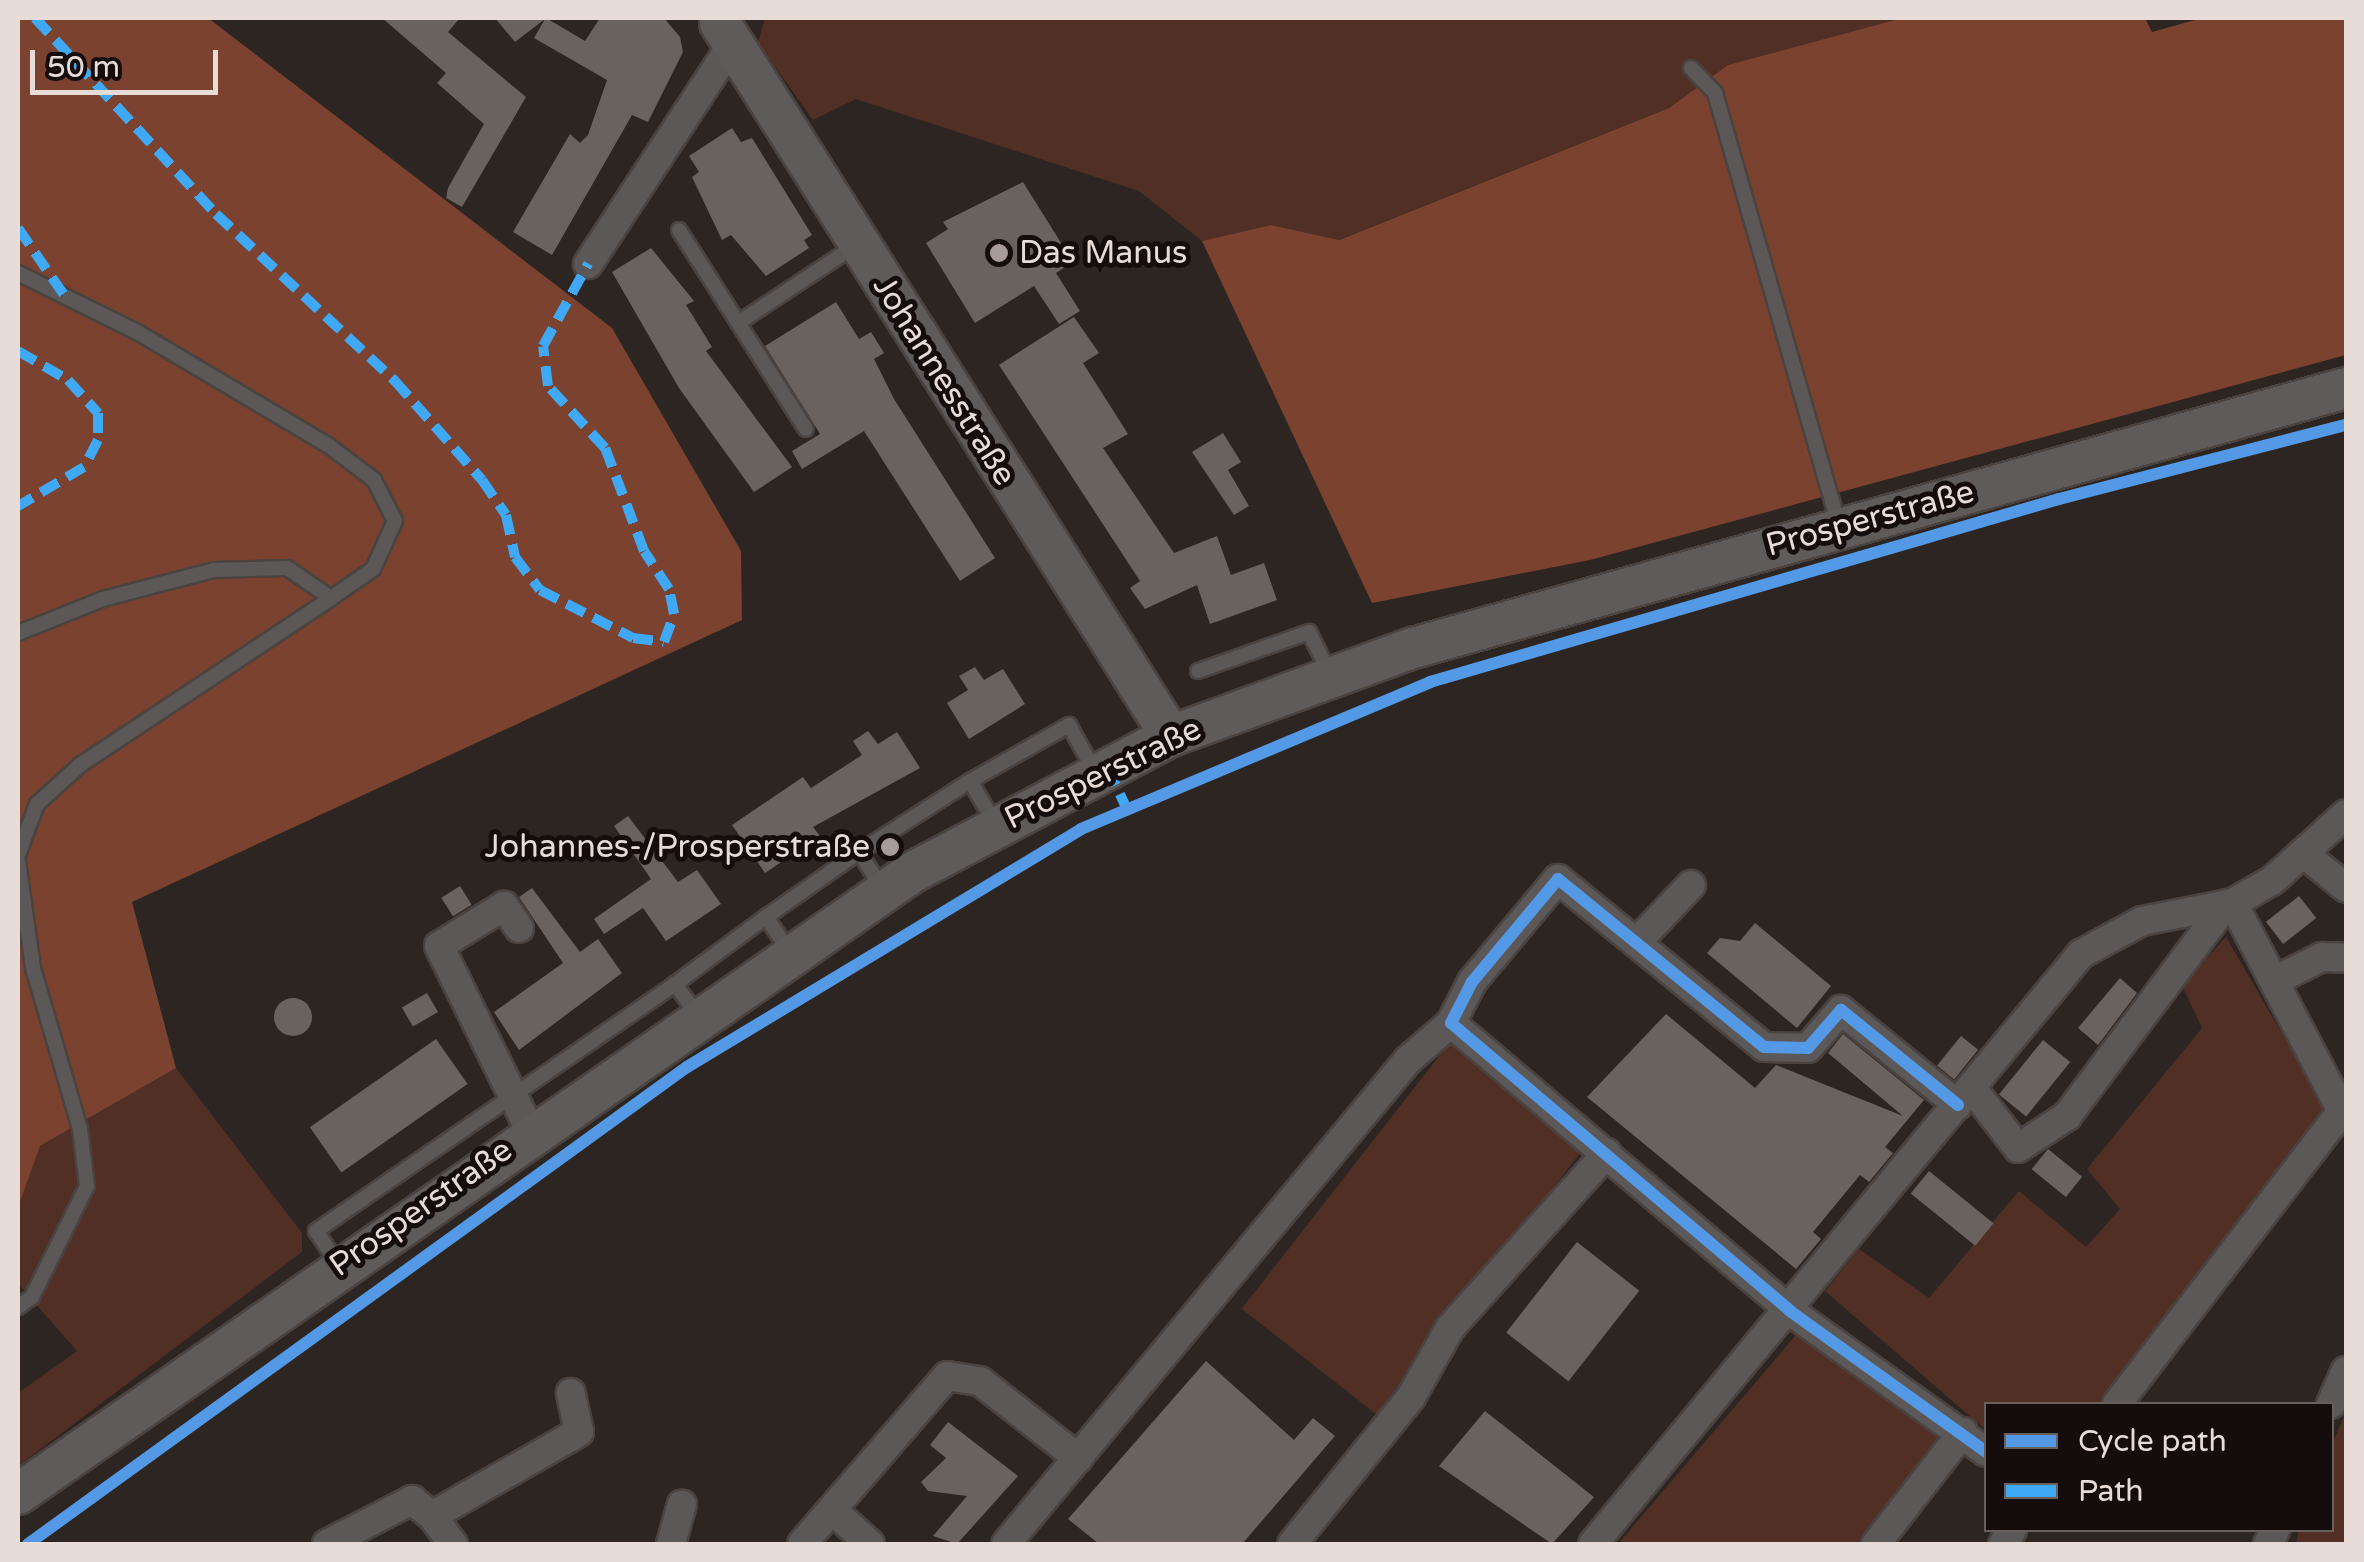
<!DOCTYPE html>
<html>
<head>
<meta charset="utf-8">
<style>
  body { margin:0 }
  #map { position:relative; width:2364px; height:1562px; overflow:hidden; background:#2d2522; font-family:"Varela Round",sans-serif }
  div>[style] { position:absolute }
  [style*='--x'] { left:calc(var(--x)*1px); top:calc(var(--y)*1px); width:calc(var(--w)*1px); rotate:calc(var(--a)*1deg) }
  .green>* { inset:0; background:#512f25; transform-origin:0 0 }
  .forest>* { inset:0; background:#7a422f }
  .building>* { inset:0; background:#6a625f; transform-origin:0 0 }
  .round { border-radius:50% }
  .roads { filter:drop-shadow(2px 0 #4a4340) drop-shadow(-2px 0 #4a4340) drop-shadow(0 2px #4a4340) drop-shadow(0 -2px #4a4340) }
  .lane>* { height:14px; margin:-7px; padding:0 7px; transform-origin:7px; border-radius:7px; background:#5c5858 }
  .street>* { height:28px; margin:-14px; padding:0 14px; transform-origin:14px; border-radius:14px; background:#5c5858 }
  .secondary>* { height:40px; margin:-20px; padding:0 20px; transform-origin:20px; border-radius:20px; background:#5f5b5a }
  .quiet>* { height:10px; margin-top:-5px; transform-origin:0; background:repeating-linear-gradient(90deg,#3fa9f5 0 20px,transparent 0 30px) }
  .cycleway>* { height:12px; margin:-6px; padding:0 6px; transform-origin:6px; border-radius:6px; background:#5399e6 }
  .dots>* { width:28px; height:28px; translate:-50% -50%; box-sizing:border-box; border:5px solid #150d0b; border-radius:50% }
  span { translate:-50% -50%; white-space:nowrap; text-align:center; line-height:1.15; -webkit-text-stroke:10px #150d0b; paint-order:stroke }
  .poi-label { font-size:32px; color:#e8dcd9 }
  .left { translate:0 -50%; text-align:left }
  .right { translate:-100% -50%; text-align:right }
  .street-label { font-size:32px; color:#e8dcd9 }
  .frame { position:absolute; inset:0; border:20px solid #e8dcd9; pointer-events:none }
  .legend { position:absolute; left:1984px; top:1402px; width:350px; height:130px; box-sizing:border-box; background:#150d0b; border:2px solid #69605d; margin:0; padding:12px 18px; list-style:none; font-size:30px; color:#e8dcd9 }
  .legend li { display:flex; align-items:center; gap:20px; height:50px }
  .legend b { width:50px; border:2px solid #69605d }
  .scale { position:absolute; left:30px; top:50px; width:188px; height:45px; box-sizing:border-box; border:5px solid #e8dcd9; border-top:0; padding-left:12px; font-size:30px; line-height:35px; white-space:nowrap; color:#e8dcd9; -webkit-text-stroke:8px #150d0b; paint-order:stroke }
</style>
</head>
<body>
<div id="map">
  <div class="green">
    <div style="clip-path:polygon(765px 18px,1902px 18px,1728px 65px,1669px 108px,1338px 240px,1271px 225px,1202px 241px,1139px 191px,856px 99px,813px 120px,758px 43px)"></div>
    <div style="clip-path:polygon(2226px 937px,2329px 1114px,2106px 1404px,1986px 1404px,1986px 1430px,1825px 1291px,1859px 1249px,1929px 1298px,2019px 1191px,2086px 1247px,2120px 1209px,2087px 1169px,2202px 1028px,2182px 985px)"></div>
    <div style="left:1454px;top:1037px;width:171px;height:345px;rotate:38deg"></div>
    <div style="clip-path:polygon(176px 1068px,302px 1233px,302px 1252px,18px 1466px,18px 1393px,77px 1351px,18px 1284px,18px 1208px,40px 1146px)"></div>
    <div style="clip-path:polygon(1807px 1322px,1947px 1435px,1859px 1544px,1618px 1544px)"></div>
    <div style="clip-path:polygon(2346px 1412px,2346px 1544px,2296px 1544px,2299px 1530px,2332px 1530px,2332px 1444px)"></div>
  </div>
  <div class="forest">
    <div style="clip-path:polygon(18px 18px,208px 18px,612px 328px,741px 551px,742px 620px,132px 902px,176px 1068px,40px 1146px,18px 1208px)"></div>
    <div style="clip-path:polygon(1902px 18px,2145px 18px,2152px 32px,2202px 18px,2346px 18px,2346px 355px,1590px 560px,1372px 603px,1202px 241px,1271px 225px,1339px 240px,1669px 108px,1728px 65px)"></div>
  </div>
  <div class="building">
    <div style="clip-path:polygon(382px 18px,460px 18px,448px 32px,526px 97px,462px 207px,446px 198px,448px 188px,484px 124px,437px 83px,446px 73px)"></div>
    <div style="clip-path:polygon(495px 18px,546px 18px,585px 41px,600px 18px,664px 18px,680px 37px,683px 52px,648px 122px,632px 115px,552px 255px,513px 232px,570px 134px,580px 143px,588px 135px,607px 80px,534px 38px,545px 19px,515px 42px)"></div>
    <div style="clip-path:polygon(732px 128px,741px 142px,752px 138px,812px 235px,804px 240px,809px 248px,766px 276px,731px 235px,722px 240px,692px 177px,699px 172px,689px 156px)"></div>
    <div style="clip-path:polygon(1023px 182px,1073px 262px,1056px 273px,1080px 311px,1059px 324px,1034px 286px,975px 323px,926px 243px,948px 229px,943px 222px)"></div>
    <div style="clip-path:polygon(651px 248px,694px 301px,686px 305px,712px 347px,706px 351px,792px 467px,754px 492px,679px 388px,612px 272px)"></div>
    <div style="clip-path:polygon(836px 302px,859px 339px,871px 332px,884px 353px,874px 359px,894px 399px,995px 558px,960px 581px,864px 431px,802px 469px,792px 451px,820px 434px,765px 346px)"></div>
    <div style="clip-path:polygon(1074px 317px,1099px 353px,1083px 363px,1128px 434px,1103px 448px,1174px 553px,1217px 536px,1231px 575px,1264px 563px,1277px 600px,1210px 624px,1197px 585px,1145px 609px,1130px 588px,1140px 581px,999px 365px)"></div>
    <div style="clip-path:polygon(1223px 433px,1241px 462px,1228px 470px,1249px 506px,1234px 515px,1192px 452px)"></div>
    <div style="clip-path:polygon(975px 667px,984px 680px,1003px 669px,1025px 704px,969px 739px,947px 703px,968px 690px,959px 676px)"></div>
    <div style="clip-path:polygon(868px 731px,878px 744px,897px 732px,920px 768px,813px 827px,820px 836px,765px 873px,732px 825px,803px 777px,811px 788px,862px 755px,853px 741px)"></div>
    <div style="clip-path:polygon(628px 816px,678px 882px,697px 870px,721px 904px,666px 941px,643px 908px,604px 934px,594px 919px,651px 879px,614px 826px)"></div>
    <div style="left:460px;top:886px;width:22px;height:22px;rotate:58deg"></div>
    <div style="clip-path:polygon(532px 888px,580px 952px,598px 939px,622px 973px,519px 1050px,494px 1012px,563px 963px,519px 897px)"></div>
    <div style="left:2299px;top:896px;width:28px;height:42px;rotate:52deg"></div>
    <div style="clip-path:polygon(1755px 923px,1831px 986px,1797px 1028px,1707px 953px,1720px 938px,1740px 941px)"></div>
    <div style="clip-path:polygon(2120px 978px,2137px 993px,2098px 1045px,2078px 1028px)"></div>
    <div style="left:427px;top:993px;width:22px;height:29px;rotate:60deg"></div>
    <div class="round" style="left:274px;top:998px;width:38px;height:38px"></div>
    <div style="clip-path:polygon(1666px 1014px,1755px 1088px,1776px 1065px,1903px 1116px,1828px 1053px,1843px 1034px,1924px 1100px,1885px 1147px,1893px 1153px,1869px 1182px,1860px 1175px,1813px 1232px,1821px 1239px,1796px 1269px,1587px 1097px)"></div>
    <div style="left:1961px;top:1036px;width:22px;height:38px;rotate:39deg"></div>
    <div style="left:436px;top:1039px;width:55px;height:154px;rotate:55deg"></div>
    <div style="left:2043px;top:1040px;width:35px;height:70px;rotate:39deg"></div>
    <div style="left:2048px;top:1149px;width:44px;height:26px;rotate:39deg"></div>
    <div style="left:1929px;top:1171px;width:83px;height:29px;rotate:39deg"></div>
    <div style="left:1577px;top:1242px;width:79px;height:115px;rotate:38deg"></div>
    <div style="clip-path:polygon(1206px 1361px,1294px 1440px,1313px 1418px,1335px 1436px,1242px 1544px,1099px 1544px,1068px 1519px)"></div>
    <div style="clip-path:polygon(1485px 1411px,1594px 1497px,1552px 1544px,1439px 1466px)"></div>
    <div style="clip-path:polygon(948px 1422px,1018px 1476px,957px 1544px,933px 1536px,967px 1496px,928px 1491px,921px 1482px,946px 1458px,930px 1445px)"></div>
  </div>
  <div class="roads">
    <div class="lane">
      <div style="--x:1691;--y:68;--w:35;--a:46"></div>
      <div style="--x:1715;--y:93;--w:450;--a:74"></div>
      <div style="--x:679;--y:230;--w:236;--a:57.5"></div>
      <div style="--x:18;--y:273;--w:135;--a:26.4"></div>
      <div style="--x:139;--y:333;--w:220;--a:30.7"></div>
      <div style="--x:328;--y:445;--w:58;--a:37.3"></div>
      <div style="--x:374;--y:480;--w:46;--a:62.9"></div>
      <div style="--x:395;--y:521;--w:53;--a:114.6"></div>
      <div style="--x:373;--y:569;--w:51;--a:145.4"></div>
      <div style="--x:331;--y:598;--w:53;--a:-145.7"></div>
      <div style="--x:287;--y:568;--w:73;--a:178.4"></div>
      <div style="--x:214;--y:570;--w:115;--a:165.4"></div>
      <div style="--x:103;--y:599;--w:92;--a:158.2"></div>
      <div style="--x:738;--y:323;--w:144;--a:-33.4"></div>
      <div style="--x:1198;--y:671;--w:118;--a:-19.4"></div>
      <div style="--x:1309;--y:632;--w:49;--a:63.4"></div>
      <div style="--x:996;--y:825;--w:51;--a:-120.6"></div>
      <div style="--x:970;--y:781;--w:114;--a:-29.5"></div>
      <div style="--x:1069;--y:725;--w:54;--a:61"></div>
      <div style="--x:18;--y:855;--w:54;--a:-69.6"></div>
      <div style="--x:37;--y:804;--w:58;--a:-42.2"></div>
      <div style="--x:80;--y:765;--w:301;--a:-33.6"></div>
      <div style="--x:18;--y:861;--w:108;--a:82"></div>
      <div style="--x:33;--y:968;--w:168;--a:73.7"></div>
      <div style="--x:80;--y:1129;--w:57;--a:83"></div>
      <div style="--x:87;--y:1186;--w:124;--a:116.4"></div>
      <div style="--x:32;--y:1297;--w:17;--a:144"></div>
      <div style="--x:882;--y:888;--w:43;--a:-122.6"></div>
      <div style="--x:859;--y:852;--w:132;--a:-32.6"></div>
      <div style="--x:791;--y:954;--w:45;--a:-124"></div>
      <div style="--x:766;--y:917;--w:113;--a:-35"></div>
      <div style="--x:698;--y:1015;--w:39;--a:-127"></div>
      <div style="--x:675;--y:984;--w:113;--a:-36.4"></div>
      <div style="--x:339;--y:1265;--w:41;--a:-124.1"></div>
      <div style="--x:316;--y:1231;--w:436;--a:-34.5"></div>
    </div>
    <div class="street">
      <div style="--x:588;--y:264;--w:264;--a:-56.7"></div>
      <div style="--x:2303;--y:853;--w:55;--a:39.1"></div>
      <div style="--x:519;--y:928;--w:27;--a:-124"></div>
      <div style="--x:504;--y:906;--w:76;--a:148.4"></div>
      <div style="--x:439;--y:946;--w:208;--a:63.7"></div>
      <div style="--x:1638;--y:941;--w:77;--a:-46.6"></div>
      <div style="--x:2274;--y:981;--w:54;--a:-26.6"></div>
      <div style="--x:2322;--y:957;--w:24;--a:2"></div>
      <div style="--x:1971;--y:1087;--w:77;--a:52.4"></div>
      <div style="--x:2018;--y:1148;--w:59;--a:-33.1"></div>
      <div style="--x:2067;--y:1116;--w:265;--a:-53.1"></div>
      <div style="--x:1958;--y:1105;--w:151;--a:-140.9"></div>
      <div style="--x:1841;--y:1010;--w:50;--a:131"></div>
      <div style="--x:1808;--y:1048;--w:44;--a:-178.7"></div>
      <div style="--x:1764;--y:1047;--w:266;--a:-140.8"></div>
      <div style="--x:1558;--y:879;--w:134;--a:129.9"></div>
      <div style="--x:1472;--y:982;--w:46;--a:117.1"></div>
      <div style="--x:1451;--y:1023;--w:445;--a:40.3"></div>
      <div style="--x:1790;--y:1311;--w:241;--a:35.7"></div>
      <div style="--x:2117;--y:1404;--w:369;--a:-52.5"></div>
      <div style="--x:2342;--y:1111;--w:235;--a:-117.7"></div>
      <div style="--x:2331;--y:1404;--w:36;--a:-66"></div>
      <div style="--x:832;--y:1510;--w:51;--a:41.8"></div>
      <div style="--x:327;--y:1544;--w:96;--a:-27.4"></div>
      <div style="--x:412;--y:1500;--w:26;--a:39"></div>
      <div style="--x:453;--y:1544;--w:35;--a:-127"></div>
      <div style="--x:432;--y:1516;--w:169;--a:-29.7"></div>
      <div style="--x:579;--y:1432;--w:40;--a:-102"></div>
      <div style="--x:671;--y:1544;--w:41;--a:-74.6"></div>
      <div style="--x:802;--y:1544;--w:222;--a:-49.2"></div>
      <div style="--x:947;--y:1376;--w:33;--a:9"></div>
      <div style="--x:980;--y:1381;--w:125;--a:38.2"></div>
      <div style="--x:1006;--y:1544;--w:629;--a:-50.29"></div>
      <div style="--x:1408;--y:1060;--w:57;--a:-40.7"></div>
      <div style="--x:1292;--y:1544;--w:189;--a:-51"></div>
      <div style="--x:1411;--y:1397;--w:79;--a:-60.5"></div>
      <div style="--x:1450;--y:1328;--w:235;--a:-48.1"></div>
      <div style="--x:1593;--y:1544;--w:766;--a:-50.41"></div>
      <div style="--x:2081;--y:954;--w:69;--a:-28.4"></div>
      <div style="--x:2142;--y:921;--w:93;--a:-11.2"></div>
      <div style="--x:2233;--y:903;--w:46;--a:-29.9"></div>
      <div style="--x:2273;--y:880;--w:98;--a:-42.1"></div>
      <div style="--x:1876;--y:1544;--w:142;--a:-52.2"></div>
      <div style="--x:2003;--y:1544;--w:17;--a:-57"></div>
      <div style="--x:2268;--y:1544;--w:16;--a:-63"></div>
    </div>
    <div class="secondary">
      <div style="--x:720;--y:23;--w:844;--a:57.69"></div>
      <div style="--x:18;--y:1494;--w:1090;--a:-34.8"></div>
      <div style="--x:913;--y:872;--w:292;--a:-27.8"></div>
      <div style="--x:1171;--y:736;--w:258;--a:-20"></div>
      <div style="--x:1413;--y:648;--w:969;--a:-15.57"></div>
    </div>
  </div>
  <div class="quiet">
    <div style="--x:35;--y:18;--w:267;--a:47.3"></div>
    <div style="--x:216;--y:214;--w:245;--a:43"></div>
    <div style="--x:395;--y:381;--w:132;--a:48.7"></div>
    <div style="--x:482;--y:480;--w:42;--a:55.6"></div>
    <div style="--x:506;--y:515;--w:43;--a:77.9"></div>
    <div style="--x:515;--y:557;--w:41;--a:52.9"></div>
    <div style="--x:540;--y:590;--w:105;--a:27.3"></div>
    <div style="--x:633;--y:638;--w:31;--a:7"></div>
    <div style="--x:664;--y:642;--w:30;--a:-70"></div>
    <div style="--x:674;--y:614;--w:25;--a:-101"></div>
    <div style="--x:669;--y:589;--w:45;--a:-123.3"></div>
    <div style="--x:644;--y:551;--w:110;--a:-110.7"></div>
    <div style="--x:605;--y:448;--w:84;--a:-132.6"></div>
    <div style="--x:548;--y:386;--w:40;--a:-97.1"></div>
    <div style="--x:543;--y:346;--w:94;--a:-61.2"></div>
    <div style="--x:18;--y:228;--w:81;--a:55.5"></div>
    <div style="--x:18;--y:351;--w:58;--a:30.1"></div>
    <div style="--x:68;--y:380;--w:45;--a:47.7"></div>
    <div style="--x:98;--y:413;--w:27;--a:90"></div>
    <div style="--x:98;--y:440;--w:30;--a:117"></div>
    <div style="--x:84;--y:467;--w:77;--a:149.4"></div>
    <div style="--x:1107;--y:767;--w:44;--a:64.6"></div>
  </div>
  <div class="cycleway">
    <div style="--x:1958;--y:1105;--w:151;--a:-140.9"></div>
    <div style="--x:1841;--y:1010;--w:50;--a:131"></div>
    <div style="--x:1808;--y:1048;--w:44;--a:-178.7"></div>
    <div style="--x:1764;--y:1047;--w:266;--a:-140.8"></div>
    <div style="--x:1558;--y:879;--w:134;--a:129.9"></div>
    <div style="--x:1472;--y:982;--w:46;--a:117.1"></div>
    <div style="--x:1451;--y:1023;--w:445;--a:40.3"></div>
    <div style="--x:1790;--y:1311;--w:241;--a:35.7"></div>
    <div style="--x:28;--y:1544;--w:814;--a:-35.9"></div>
    <div style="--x:687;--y:1067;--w:460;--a:-31.1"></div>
    <div style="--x:1081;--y:829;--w:379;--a:-22.8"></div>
    <div style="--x:1430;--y:682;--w:655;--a:-16.22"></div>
    <div style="--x:2059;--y:499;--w:296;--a:-14.5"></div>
  </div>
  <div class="dots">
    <div style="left:999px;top:253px;background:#a79c99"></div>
    <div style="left:890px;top:847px;background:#a79c99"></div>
  </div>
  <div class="poi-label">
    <span class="left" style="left:1019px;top:253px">Das Manus</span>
    <span class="right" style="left:870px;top:847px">Johannes-/Prosperstraße</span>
  </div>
  <div class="street-label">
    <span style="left:944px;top:381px;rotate:58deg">Johannesstraße</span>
    <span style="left:1870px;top:519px;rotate:-15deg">Prosperstraße</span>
    <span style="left:1103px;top:774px;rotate:-26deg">Prosperstraße</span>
    <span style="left:421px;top:1208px;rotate:-35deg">Prosperstraße</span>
  </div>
  <div class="frame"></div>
  <ul class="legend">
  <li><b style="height:12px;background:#5399e6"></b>Cycle path</li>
  <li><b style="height:12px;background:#3fa9f5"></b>Path</li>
  </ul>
  <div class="scale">50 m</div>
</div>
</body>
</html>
